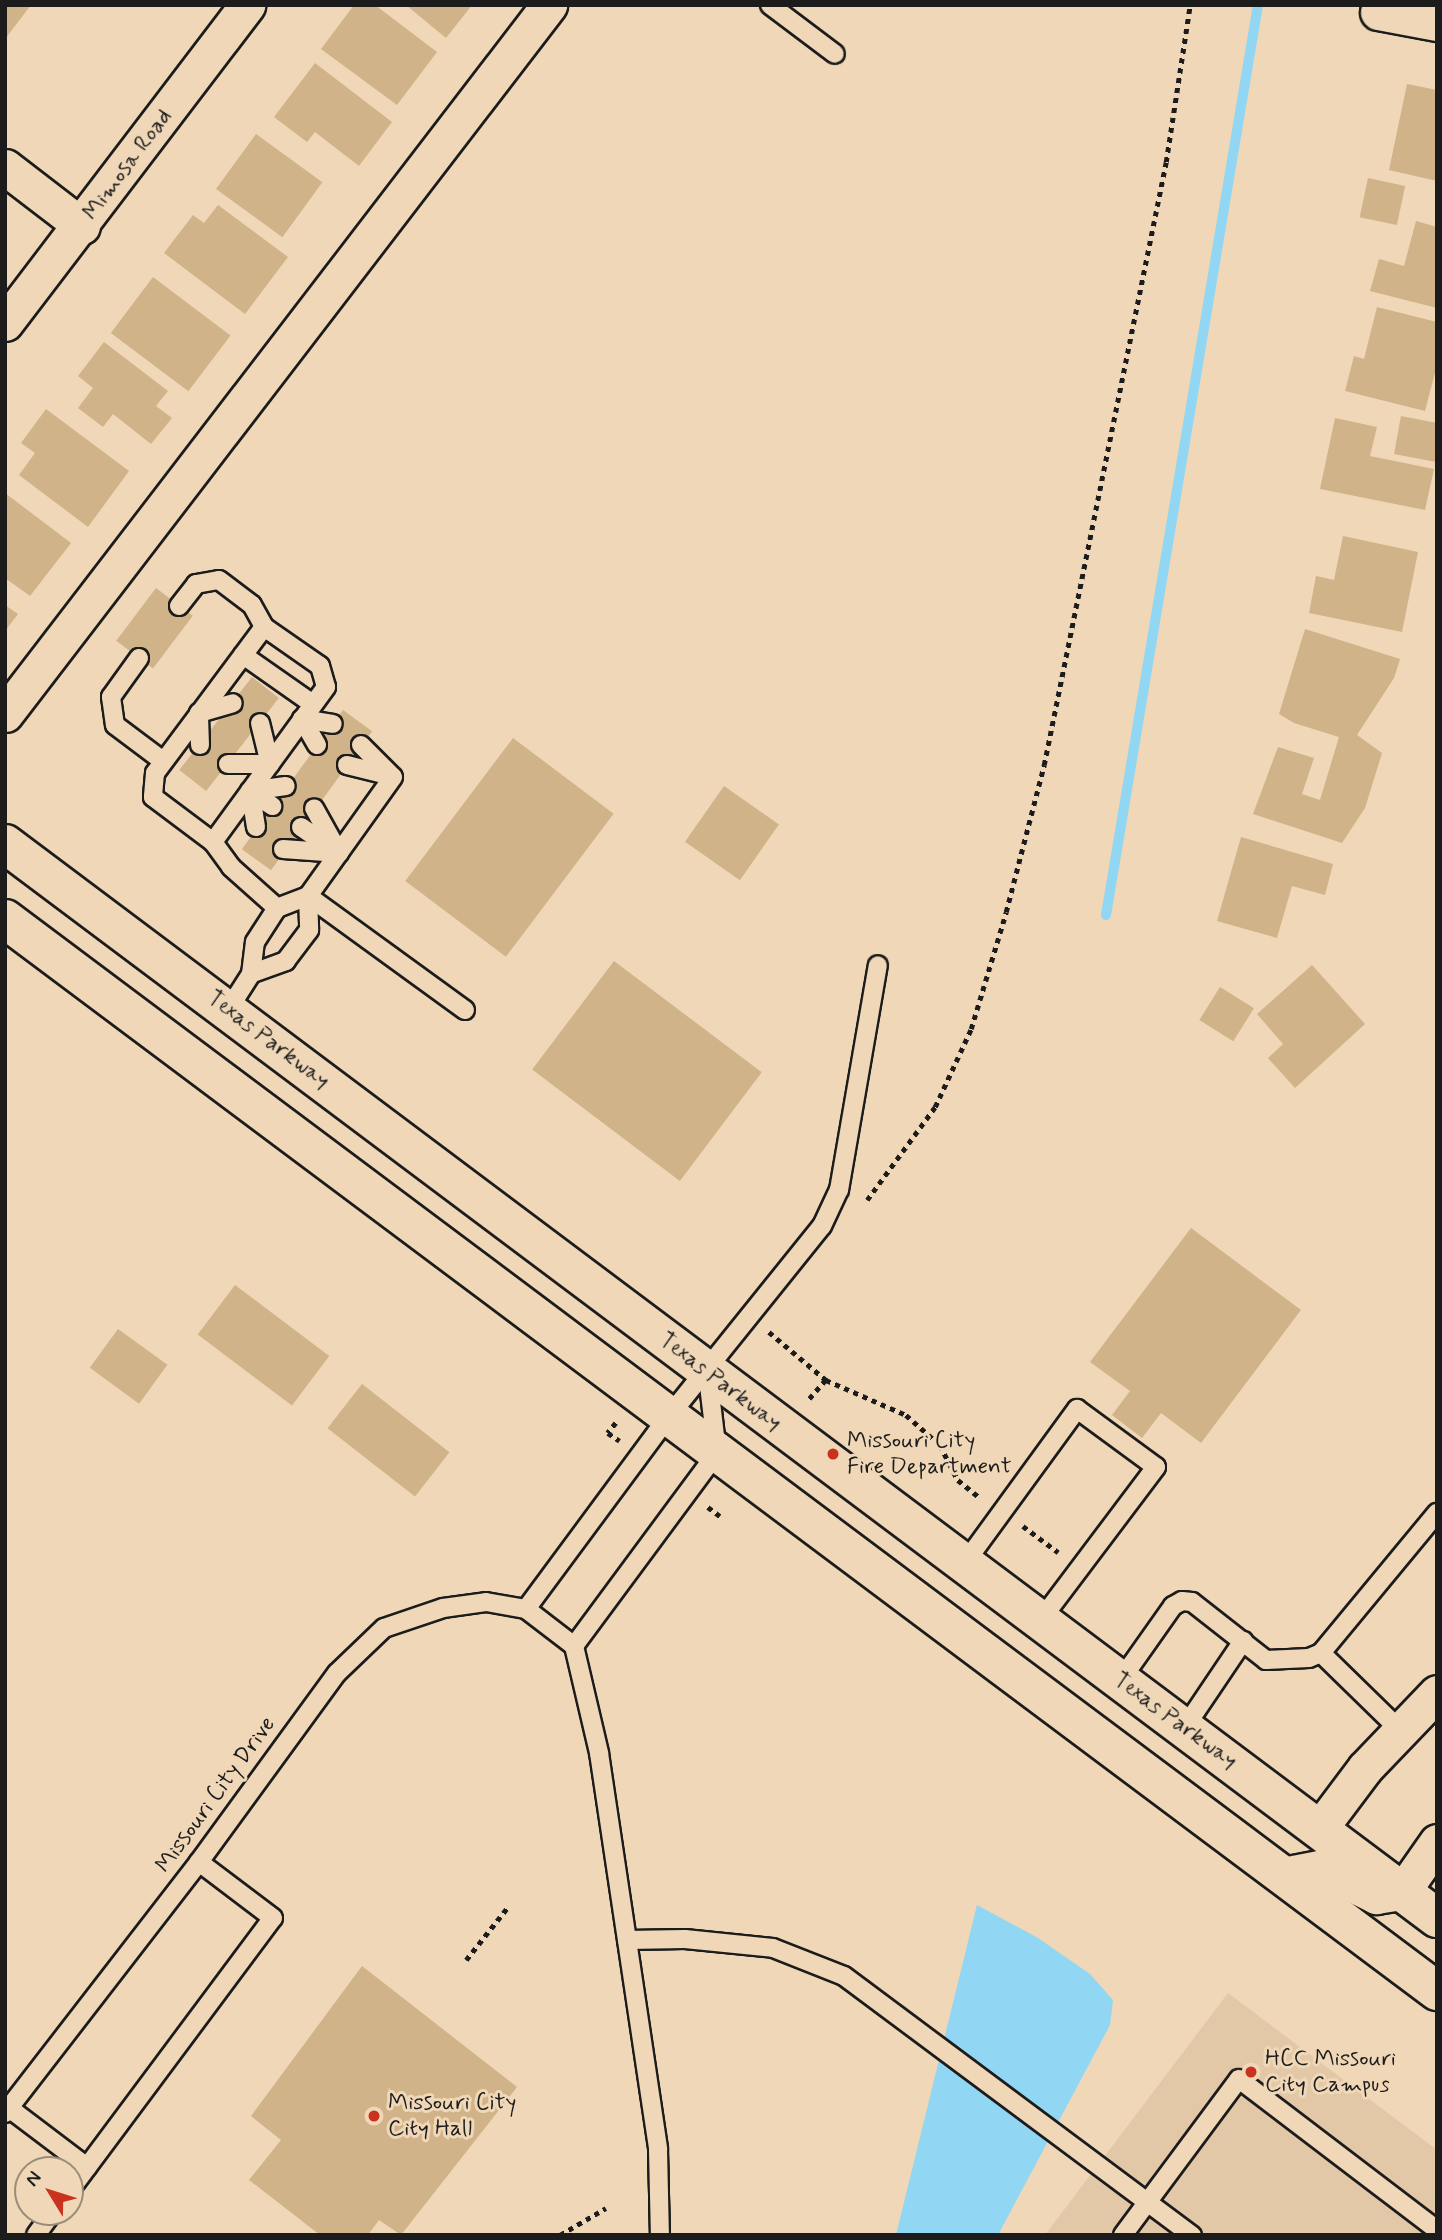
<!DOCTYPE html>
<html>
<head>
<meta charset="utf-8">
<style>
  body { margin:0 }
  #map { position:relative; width:1442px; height:2240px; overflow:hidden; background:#efd7b7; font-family:Mynerve,sans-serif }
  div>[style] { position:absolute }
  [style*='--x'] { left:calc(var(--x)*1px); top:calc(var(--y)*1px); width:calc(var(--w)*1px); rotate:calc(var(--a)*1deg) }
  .built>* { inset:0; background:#e2c8a6 }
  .water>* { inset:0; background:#91d7f3 }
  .stream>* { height:10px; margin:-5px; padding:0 5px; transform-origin:5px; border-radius:5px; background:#91d7f3 }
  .building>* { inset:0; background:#d1b389; transform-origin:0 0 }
  .path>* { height:4.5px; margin-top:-2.25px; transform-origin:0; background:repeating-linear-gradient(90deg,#1c1c1c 0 5px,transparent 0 10px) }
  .roads { filter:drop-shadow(2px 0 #1c1c1c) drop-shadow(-2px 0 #1c1c1c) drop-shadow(0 2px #1c1c1c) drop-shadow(0 -2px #1c1c1c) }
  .lane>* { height:18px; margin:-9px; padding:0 9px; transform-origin:9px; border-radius:9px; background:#efd7b7 }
  .street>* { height:35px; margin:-17.5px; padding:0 17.5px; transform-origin:17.5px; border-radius:17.5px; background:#efd7b7 }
  .primary>* { height:38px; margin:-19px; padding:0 19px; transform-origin:19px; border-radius:19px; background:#efd7b7 }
  .dots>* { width:19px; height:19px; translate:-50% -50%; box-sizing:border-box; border:4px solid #efd7b7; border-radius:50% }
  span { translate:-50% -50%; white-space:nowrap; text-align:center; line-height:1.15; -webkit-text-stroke:6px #efd7b7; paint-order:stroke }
  .street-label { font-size:23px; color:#1c1c1c }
  .poi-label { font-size:23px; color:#1c1c1c }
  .left { translate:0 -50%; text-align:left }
  .frame { position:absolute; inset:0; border:7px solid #1c1c1c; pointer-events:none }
  .north { position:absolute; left:14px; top:2156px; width:70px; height:70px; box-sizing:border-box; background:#efd7b7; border:2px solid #9b8c79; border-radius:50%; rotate:308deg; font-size:19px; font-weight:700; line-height:28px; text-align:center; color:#1c1c1c }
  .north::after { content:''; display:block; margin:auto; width:24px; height:32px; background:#c8321e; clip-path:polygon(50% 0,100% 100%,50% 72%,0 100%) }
</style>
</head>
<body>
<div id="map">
  <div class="built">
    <div style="clip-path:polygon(1228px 1993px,1437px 2150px,1437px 2235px,1045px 2235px)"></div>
  </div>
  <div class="water">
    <div style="clip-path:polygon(977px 1905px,1038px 1938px,1090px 1974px,1113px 2000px,1110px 2025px,998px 2235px,896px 2235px)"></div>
  </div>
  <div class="stream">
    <div style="--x:1106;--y:915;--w:923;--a:-80.52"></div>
  </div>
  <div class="building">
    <div style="clip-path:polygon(5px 5px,31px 5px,5px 39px)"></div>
    <div style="clip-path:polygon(354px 5px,375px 5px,437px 52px,397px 105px,321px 49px)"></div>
    <div style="clip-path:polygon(406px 5px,472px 5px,446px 38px)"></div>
    <div style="clip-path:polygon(315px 63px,392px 122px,359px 166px,315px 132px,307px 142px,274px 117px)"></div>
    <div style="clip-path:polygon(1407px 84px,1437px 90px,1437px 181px,1389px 170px)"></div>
    <div style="left:256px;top:134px;width:82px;height:68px;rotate:36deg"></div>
    <div style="left:1368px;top:178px;width:38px;height:40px;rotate:12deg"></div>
    <div style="clip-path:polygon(218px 205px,288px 257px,245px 314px,164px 253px,193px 215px,204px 223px)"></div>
    <div style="clip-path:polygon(1416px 221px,1437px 227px,1437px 308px,1370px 291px,1379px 259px,1404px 266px)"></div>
    <div style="left:153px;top:277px;width:97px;height:70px;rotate:37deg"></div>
    <div style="clip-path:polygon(1377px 307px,1437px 322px,1437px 365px,1425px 411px,1345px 391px,1354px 356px,1364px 359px)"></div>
    <div style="clip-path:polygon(104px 342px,168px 391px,156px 406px,172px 418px,151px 444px,113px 414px,103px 427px,78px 408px,93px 388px,78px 376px)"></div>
    <div style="clip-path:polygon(46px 409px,129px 471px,88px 527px,19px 475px,35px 453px,21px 443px)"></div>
    <div style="clip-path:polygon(1401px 416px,1437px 423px,1436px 462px,1394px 454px)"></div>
    <div style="clip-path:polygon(1335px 418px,1377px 427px,1370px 456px,1434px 469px,1425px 510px,1320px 489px)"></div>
    <div style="clip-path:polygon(5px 493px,71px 543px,30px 596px,5px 578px)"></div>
    <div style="clip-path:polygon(1343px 536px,1418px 552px,1402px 632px,1309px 613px,1316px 576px,1334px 580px)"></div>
    <div style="left:156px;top:588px;width:46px;height:66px;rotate:37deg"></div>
    <div style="clip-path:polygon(5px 605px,18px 614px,5px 631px)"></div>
    <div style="clip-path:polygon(1305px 629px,1400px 659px,1394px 678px,1357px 735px,1382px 753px,1365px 808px,1342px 843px,1253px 814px,1278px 747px,1314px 758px,1302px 794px,1320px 800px,1339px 737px,1294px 723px,1279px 714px)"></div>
    <div style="left:252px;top:677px;width:34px;height:118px;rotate:38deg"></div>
    <div style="left:343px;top:710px;width:36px;height:172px;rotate:36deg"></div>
    <div style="left:513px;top:738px;width:126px;height:179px;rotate:37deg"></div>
    <div style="left:724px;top:786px;width:67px;height:68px;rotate:35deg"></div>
    <div style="clip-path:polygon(1241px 837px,1333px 864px,1325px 895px,1292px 886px,1277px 938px,1217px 921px)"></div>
    <div style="left:614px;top:961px;width:185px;height:136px;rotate:37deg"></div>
    <div style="clip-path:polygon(1312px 965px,1365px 1024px,1295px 1088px,1268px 1058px,1283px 1044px,1257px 1014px)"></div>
    <div style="left:1220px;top:987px;width:40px;height:39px;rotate:32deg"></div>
    <div style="clip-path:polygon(1191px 1228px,1301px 1310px,1201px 1443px,1161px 1413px,1142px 1438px,1112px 1415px,1130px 1391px,1090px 1362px)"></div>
    <div style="left:235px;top:1285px;width:118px;height:62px;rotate:37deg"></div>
    <div style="left:118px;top:1329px;width:61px;height:48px;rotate:36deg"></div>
    <div style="left:362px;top:1384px;width:111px;height:56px;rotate:38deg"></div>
    <div style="clip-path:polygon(362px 1966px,517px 2087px,401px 2235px,379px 2220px,368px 2235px,320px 2235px,249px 2180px,281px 2140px,251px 2116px)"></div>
  </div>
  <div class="path">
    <div style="--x:867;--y:1200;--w:115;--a:-53.8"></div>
    <div style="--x:935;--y:1107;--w:86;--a:-65.2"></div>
    <div style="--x:971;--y:1029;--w:122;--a:-73.3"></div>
    <div style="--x:1006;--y:912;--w:152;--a:-75.5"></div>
    <div style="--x:1044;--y:765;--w:615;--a:-78.56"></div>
    <div style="--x:1166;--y:162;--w:159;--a:-81.3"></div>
    <div style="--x:769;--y:1332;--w:75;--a:40.1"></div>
    <div style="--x:826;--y:1380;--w:28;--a:131"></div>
    <div style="--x:826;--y:1380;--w:87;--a:23.6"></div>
    <div style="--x:906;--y:1415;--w:45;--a:41.4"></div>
    <div style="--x:940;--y:1445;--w:39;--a:63"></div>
    <div style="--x:958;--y:1480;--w:27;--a:39"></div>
    <div style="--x:616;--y:1423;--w:13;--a:129"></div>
    <div style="--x:608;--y:1433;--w:14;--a:34"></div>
    <div style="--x:708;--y:1507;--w:15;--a:37"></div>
    <div style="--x:1023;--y:1526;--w:44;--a:36.6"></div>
    <div style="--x:466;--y:1960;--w:66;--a:-51.7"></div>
    <div style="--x:560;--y:2235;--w:53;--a:-30.4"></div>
  </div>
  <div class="roads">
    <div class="lane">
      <div style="--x:770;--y:5;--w:81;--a:37"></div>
      <div style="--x:179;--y:606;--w:28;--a:-52"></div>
      <div style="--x:196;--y:584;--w:23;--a:-10"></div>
      <div style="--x:219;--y:580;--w:41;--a:37.1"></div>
      <div style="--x:252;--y:605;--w:25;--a:61"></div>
      <div style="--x:243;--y:655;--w:85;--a:35"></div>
      <div style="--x:139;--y:658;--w:48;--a:125.7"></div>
      <div style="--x:111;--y:697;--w:28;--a:82"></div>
      <div style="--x:115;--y:725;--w:60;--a:36.9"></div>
      <div style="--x:200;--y:745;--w:32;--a:-92"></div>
      <div style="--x:199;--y:713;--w:35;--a:-16"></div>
      <div style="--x:317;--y:745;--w:30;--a:-120"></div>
      <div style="--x:302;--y:719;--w:31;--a:9"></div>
      <div style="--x:361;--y:745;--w:45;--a:45"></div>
      <div style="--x:393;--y:777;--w:146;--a:125.5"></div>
      <div style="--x:308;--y:896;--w:194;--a:36"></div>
      <div style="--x:228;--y:764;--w:42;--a:0"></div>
      <div style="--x:270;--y:764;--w:42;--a:-103.7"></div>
      <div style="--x:347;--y:765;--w:45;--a:14"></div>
      <div style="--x:250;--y:791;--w:27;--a:34"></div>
      <div style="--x:256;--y:827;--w:36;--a:-99"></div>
      <div style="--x:250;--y:791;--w:36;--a:-8"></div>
      <div style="--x:301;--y:827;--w:46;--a:34.4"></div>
      <div style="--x:339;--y:853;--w:51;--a:-119.1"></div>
      <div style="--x:213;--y:842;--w:192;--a:-53.9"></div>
      <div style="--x:326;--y:687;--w:22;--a:-106"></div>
      <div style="--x:320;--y:666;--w:68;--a:-145.1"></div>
      <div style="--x:264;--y:627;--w:182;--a:126.7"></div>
      <div style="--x:155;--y:773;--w:24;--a:95"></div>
      <div style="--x:153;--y:797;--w:75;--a:36.9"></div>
      <div style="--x:213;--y:842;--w:31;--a:54"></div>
      <div style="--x:231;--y:867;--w:62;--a:41.7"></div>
      <div style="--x:283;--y:849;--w:56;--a:4.1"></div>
      <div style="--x:228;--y:1010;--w:43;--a:-57.4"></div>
      <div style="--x:251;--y:974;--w:32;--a:-83"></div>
      <div style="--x:255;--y:942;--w:40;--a:-57.1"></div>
      <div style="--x:277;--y:908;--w:33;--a:-21"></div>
      <div style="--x:308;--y:896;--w:34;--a:88"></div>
      <div style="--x:309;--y:930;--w:39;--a:127"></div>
      <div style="--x:286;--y:961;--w:37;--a:160"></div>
      <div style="--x:964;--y:1564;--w:192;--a:-53.9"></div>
      <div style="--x:1077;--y:1409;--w:98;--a:36.3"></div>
      <div style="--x:1156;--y:1467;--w:193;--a:127"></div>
      <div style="--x:526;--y:1609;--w:240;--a:-53.5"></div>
      <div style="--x:669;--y:1416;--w:244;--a:-51.2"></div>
      <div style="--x:822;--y:1226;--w:40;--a:-65"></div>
      <div style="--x:839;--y:1190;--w:228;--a:-80.2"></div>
      <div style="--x:574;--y:1646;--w:240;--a:-53.5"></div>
      <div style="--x:717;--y:1453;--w:78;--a:-96.7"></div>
      <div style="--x:1321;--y:1653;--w:112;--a:44.3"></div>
      <div style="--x:1120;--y:1681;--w:92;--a:-54.8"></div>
      <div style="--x:1173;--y:1606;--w:10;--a:-29"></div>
      <div style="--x:1182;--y:1601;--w:10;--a:6"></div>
      <div style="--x:1192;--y:1602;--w:94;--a:38.1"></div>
      <div style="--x:1266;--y:1660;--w:43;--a:-2.7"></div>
      <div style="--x:1309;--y:1658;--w:13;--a:-23"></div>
      <div style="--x:1321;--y:1653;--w:182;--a:-50.4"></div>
      <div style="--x:1185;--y:1727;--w:104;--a:-56"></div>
      <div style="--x:627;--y:1940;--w:58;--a:-1"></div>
      <div style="--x:685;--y:1939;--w:88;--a:5.8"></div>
      <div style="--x:773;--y:1948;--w:76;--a:21.5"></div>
      <div style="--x:844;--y:1976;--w:434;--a:36.7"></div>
      <div style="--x:9;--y:2108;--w:98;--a:37.1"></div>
      <div style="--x:5;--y:2113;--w:317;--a:-52.3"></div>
      <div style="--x:199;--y:1862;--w:234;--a:-53.9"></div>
      <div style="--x:337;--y:1673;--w:65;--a:-43.8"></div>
      <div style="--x:384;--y:1628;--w:62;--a:-18.7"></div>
      <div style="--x:443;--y:1608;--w:43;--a:-7.9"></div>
      <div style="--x:486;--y:1602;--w:41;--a:9.9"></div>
      <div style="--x:526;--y:1609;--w:61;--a:37.6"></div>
      <div style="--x:574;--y:1646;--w:110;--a:76.8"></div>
      <div style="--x:599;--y:1753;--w:401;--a:81.5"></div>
      <div style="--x:658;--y:2150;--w:85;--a:88.7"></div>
      <div style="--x:70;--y:2190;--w:339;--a:-53.3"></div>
      <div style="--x:273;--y:1918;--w:93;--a:-142.9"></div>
      <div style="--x:36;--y:2235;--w:29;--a:-54"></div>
      <div style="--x:1123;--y:2235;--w:194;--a:-53.4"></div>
      <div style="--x:1239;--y:2079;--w:249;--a:37.3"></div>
    </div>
    <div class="street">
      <div style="--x:1378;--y:12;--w:60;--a:10.6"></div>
      <div style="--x:5;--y:167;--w:97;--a:37.5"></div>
      <div style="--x:5;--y:323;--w:400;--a:-52.7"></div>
      <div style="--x:5;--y:714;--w:894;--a:-52.5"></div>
      <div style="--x:1320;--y:1828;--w:75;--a:-53.1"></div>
      <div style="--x:1365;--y:1768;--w:104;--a:-46.2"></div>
      <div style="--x:1283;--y:1875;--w:38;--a:-11"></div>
      <div style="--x:1320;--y:1868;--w:63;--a:26.6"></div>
      <div style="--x:1376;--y:1896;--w:26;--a:-9"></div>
      <div style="--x:1402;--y:1892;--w:61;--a:-55"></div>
    </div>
    <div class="primary">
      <div style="--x:5;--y:844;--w:1790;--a:36.87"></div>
      <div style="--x:5;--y:919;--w:1789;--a:36.82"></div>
    </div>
  </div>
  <div class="dots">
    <div style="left:833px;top:1454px;background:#c8321e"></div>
    <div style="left:1251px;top:2072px;background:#c8321e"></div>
    <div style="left:374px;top:2116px;background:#c8321e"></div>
  </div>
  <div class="street-label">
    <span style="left:128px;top:165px;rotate:-53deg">Mimosa Road</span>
    <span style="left:268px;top:1040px;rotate:37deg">Texas Parkway</span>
    <span style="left:720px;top:1382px;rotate:37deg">Texas Parkway</span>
    <span style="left:1175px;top:1721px;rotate:36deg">Texas Parkway</span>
    <span style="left:216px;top:1795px;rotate:-54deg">Missouri City Drive</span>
  </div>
  <div class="poi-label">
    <span class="left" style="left:847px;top:1454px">Missouri City<br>Fire Department</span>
    <span class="left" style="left:1265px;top:2072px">HCC Missouri<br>City Campus</span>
    <span class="left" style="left:388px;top:2116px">Missouri City<br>City Hall</span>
  </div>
  <div class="frame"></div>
  <div class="north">N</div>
</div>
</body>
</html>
